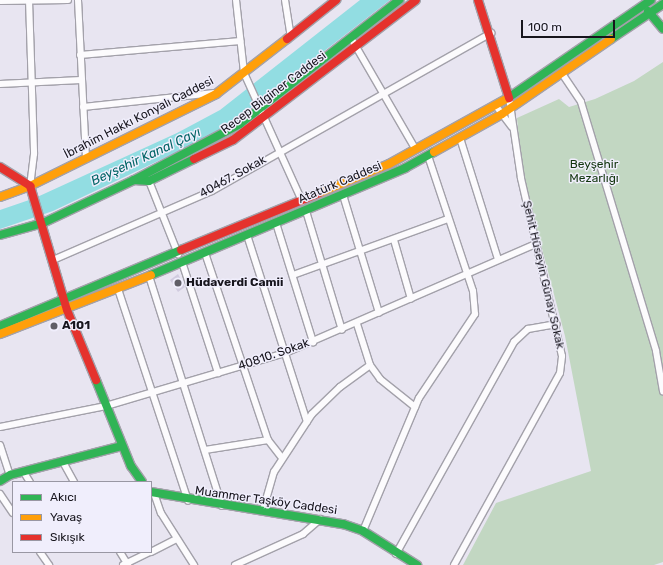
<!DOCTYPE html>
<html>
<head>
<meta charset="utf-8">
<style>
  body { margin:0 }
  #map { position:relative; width:663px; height:565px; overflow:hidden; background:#e8e5f1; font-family:Rubik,sans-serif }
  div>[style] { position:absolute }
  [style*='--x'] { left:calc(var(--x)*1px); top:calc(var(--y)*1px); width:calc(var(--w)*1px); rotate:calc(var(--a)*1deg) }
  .green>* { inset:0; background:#c2d7c2 }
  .water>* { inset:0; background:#92dde2 }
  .building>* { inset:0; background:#d1ccdf }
  .roads { filter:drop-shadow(1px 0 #a3a1aa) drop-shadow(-1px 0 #a3a1aa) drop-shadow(0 1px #a3a1aa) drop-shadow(0 -1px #a3a1aa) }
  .street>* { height:6px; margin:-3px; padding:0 3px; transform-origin:3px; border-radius:3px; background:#fcfbfd }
  .fast>* { height:8px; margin:-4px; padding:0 4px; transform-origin:4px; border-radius:4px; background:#30b455 }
  .slow>* { height:8px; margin:-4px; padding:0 4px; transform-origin:4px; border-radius:4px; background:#ff9f0a }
  .jam>* { height:8px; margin:-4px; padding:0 4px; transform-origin:4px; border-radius:4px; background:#e5322d }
  .dots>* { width:11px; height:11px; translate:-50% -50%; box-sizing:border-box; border:2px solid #f0eefc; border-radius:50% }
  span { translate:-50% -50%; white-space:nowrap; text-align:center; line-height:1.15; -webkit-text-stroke:3px #f0eefc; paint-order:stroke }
  .street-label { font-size:12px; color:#17151d }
  .park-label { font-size:12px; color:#12360e }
  .poi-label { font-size:12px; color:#17151d; font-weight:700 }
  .left { translate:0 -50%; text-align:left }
  .water-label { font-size:13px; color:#016566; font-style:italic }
  .legend { position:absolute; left:12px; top:481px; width:140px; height:72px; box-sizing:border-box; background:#f0eefc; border:1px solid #9997a3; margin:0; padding:5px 7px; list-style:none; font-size:12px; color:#17151d }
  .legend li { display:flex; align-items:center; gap:8px; height:20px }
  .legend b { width:20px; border:1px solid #9997a3 }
  .scale { position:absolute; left:521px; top:20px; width:94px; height:18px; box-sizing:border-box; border:2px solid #17151d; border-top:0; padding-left:5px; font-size:12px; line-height:14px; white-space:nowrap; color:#17151d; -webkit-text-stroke:3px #f0eefc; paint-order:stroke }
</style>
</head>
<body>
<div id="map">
  <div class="green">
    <div style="clip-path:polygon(663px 62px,663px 562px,654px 565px,463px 565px,496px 503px,591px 471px,565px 336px,522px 173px,517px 118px,559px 99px,569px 107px,595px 99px,634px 81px)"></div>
  </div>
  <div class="water">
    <div style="clip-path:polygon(360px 0,390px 0,221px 131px,53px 211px,0 229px,0 210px,35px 198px,177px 133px,220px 110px)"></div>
  </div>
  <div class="building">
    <div style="clip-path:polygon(178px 274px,185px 287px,178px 292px,170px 280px)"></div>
  </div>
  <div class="roads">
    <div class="street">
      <div style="--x:29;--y:0;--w:154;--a:88.1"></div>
      <div style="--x:34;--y:154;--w:32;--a:97"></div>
      <div style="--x:78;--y:0;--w:159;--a:87.1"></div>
      <div style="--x:236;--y:0;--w:73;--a:83.7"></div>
      <div style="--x:244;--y:73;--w:141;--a:65.6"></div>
      <div style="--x:285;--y:0;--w:36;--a:81"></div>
      <div style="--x:0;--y:1;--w:68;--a:-0.8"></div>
      <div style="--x:351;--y:38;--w:129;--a:59.9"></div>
      <div style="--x:80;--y:55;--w:161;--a:-5"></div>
      <div style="--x:563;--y:75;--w:32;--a:56"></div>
      <div style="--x:581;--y:102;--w:260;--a:73.2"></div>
      <div style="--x:656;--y:351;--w:41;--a:80.1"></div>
      <div style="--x:0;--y:84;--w:81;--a:-2.8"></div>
      <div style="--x:496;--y:106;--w:26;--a:53"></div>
      <div style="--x:83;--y:107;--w:132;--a:-6.1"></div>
      <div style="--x:460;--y:138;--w:127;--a:72.6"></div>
      <div style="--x:149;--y:181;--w:79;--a:68.3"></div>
      <div style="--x:343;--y:195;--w:123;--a:73"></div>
      <div style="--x:306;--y:211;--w:124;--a:73.2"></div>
      <div style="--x:276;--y:223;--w:125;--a:72.7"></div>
      <div style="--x:247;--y:235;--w:196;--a:72.2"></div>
      <div style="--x:394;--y:240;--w:61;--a:73.9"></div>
      <div style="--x:205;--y:253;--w:197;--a:71.4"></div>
      <div style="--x:268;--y:440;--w:23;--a:52"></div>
      <div style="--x:53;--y:260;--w:173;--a:-23.5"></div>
      <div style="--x:212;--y:191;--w:321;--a:-29.5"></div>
      <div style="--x:182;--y:262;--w:117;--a:72"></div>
      <div style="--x:293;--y:275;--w:165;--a:-19.9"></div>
      <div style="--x:149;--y:276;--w:241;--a:72.4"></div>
      <div style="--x:118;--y:289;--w:223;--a:71.7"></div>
      <div style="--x:357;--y:324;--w:43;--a:72.4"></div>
      <div style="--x:370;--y:365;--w:17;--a:54"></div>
      <div style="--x:380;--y:379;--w:45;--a:38.7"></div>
      <div style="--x:0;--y:427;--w:108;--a:-11.2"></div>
      <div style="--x:106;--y:406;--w:187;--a:-16.5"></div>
      <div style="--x:285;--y:353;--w:274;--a:-23.5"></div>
      <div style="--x:0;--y:445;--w:32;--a:72"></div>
      <div style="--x:205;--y:450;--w:64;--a:-9"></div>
      <div style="--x:63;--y:462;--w:23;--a:61"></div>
      <div style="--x:23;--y:471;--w:13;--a:58"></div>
      <div style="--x:0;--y:494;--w:23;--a:56"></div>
      <div style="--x:155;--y:496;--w:18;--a:71"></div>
      <div style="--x:161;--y:513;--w:62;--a:57.6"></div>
      <div style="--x:263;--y:510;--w:40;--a:-74"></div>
      <div style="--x:274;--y:472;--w:69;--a:-56.8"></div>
      <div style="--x:312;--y:414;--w:39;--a:-44"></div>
      <div style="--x:340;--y:387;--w:37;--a:-36"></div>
      <div style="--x:363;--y:531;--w:144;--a:-67.2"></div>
      <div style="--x:419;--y:398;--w:101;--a:-56.3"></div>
      <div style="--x:475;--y:314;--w:23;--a:-95"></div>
      <div style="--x:473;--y:291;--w:142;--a:-108.4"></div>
      <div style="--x:40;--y:552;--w:16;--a:55"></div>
      <div style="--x:120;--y:552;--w:15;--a:58"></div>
      <div style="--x:151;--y:552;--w:28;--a:-27"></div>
      <div style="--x:396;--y:554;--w:243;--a:-60.9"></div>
      <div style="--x:514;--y:342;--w:19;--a:-43"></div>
      <div style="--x:528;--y:329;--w:29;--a:-10"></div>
      <div style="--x:123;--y:565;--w:30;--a:-26"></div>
      <div style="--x:235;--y:565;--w:75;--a:-24.5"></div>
      <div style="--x:303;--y:534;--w:23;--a:-41"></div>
      <div style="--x:454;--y:565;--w:219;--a:-61.1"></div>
      <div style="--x:560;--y:373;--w:17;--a:-83"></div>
      <div style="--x:562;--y:356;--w:183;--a:-103"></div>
      <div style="--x:521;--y:178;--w:81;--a:-98.5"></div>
    </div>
    <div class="fast">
      <div style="--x:648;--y:11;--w:23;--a:50"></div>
      <div style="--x:611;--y:39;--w:63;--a:-33.9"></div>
      <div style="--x:508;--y:98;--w:173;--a:-34.4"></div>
      <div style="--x:194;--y:159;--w:50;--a:153.9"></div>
      <div style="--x:149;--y:181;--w:15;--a:-176"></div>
      <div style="--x:134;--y:180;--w:120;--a:-27.8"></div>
      <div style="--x:240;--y:124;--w:202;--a:-37.9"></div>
      <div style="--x:0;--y:235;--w:45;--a:-15.6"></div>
      <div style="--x:43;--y:223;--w:101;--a:-25.3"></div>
      <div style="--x:151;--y:275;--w:276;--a:-22.8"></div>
      <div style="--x:405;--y:168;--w:33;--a:-29"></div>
      <div style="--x:0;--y:326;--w:196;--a:-22.8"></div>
      <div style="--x:96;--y:380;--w:93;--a:67.9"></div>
      <div style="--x:131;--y:466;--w:19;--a:55"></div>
      <div style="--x:0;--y:481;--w:12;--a:-31"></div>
      <div style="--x:10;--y:475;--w:116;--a:-14.5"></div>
      <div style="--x:151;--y:492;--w:195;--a:9.5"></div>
      <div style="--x:343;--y:524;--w:21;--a:19"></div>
      <div style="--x:363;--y:531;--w:64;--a:32.2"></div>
    </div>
    <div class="slow">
      <div style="--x:434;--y:152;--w:78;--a:-29.2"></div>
      <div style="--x:502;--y:114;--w:132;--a:-34.5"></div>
      <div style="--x:319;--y:193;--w:76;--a:-22.5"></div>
      <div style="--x:389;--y:164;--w:136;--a:-29"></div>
      <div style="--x:0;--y:197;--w:32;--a:-20"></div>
      <div style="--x:30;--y:186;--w:208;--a:-26.3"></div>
      <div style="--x:216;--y:94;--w:90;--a:-37.8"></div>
      <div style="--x:0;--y:334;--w:162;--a:-21.3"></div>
    </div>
    <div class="jam">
      <div style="--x:478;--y:0;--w:103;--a:72.4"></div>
      <div style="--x:287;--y:39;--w:63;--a:-38.5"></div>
      <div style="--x:194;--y:159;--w:43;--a:-26"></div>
      <div style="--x:233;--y:140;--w:230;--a:-37.4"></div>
      <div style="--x:0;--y:167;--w:36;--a:32"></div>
      <div style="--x:30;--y:186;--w:129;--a:73.4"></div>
      <div style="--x:67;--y:310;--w:76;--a:67.5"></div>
      <div style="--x:181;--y:250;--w:149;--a:-22.4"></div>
    </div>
  </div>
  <div class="dots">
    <div style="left:178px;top:283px;background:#605e67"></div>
    <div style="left:54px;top:326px;background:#605e67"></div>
  </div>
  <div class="street-label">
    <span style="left:274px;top:93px;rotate:-37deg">Recep Bilginer Caddesi</span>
    <span style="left:139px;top:118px;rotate:-27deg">İbrahim Hakkı Konyalı Caddesi</span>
    <span style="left:233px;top:177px;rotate:-29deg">40467. Sokak</span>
    <span style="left:340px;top:183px;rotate:-23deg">Atatürk Caddesi</span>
    <span style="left:543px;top:275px;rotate:77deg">Şehit Hüseyin Günay Sokak</span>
    <span style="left:274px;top:355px;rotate:-19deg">40810. Sokak</span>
    <span style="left:266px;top:501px;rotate:8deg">Muammer Taşköy Caddesi</span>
  </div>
  <div class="park-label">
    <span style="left:594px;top:172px">Beyşehir<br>Mezarlığı</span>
  </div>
  <div class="poi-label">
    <span class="left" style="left:186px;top:283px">Hüdaverdi Camii</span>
    <span class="left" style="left:62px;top:326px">A101</span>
  </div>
  <div class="water-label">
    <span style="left:146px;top:157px;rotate:-25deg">Beyşehir Kanal Çayı</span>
  </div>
  <ul class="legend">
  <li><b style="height:5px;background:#30b455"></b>Akıcı</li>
  <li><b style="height:5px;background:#ff9f0a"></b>Yavaş</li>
  <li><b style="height:5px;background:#e5322d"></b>Sıkışık</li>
  </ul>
  <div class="scale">100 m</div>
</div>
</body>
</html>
